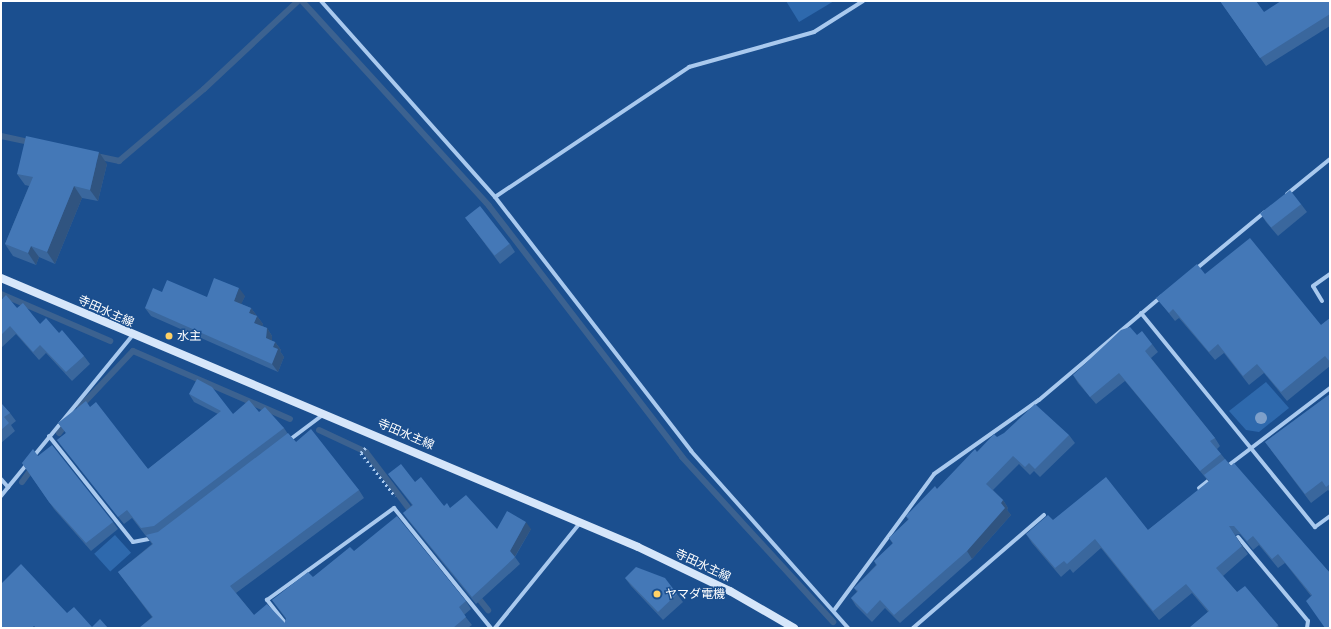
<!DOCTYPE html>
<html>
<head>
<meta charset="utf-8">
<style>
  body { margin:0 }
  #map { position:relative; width:1331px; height:629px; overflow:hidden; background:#1b4f8f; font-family:Quicksand,"Noto Sans JP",sans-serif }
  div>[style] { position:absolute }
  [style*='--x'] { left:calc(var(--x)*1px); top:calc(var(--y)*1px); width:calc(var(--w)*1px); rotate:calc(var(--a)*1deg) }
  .green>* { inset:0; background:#2e69ad; transform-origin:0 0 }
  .stream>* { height:6px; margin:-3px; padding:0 3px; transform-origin:3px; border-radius:3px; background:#3c6290 }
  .path>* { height:2.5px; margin-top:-1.25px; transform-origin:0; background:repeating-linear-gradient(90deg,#a9c9ee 0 2px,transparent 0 5px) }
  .minor>* { height:4px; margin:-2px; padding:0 2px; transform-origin:2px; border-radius:2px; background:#a9c9ee }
  .secondary>* { height:8px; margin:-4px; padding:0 4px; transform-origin:4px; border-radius:4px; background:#d6e6fa }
  .trees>* { width:12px; height:12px; margin:-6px; border-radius:50%; background:#7ea0ca }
  .wall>* { inset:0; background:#3a679d }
  .shaded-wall>* { inset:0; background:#305480 }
  .building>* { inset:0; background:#4478b7; transform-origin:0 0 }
  .dots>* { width:11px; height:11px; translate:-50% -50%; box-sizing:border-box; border:2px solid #1b4f8f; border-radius:50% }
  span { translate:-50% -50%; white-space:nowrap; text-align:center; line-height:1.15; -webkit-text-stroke:3px #1b4f8f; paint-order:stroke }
  .street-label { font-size:12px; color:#fff }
  .poi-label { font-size:12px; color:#fff }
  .left { translate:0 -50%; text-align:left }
  .frame { position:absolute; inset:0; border:2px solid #fff; pointer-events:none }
</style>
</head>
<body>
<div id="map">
  <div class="green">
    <div style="clip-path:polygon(786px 1px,834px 1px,799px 22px)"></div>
    <div style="clip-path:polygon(1266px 382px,1289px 408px,1259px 432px,1246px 430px,1229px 411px)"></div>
    <div style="left:115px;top:535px;width:24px;height:28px;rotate:48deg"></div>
  </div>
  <div class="stream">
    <div style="--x:302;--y:1;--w:277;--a:47.6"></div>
    <div style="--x:489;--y:206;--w:317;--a:52.4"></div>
    <div style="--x:682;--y:457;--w:224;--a:47.5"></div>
    <div style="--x:1;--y:136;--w:33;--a:12"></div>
    <div style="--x:96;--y:156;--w:24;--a:12"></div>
    <div style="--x:119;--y:161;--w:111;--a:-40.3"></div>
    <div style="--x:204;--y:89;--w:129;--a:-43.1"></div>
    <div style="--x:1;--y:294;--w:119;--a:23.3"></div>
    <div style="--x:80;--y:407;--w:77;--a:-46.6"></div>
    <div style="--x:133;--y:351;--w:171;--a:23.4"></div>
    <div style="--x:319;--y:430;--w:52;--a:25.1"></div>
    <div style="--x:366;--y:452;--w:78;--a:52.8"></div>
    <div style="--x:59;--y:433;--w:13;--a:-51"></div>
    <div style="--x:22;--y:482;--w:19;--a:-54"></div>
    <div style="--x:475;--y:594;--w:21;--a:51"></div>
  </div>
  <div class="path">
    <div style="--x:366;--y:448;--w:7;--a:135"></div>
    <div style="--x:361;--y:453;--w:55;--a:51.7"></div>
  </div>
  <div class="minor">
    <div style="--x:321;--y:1;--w:262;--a:48.4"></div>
    <div style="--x:495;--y:197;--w:321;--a:52.3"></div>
    <div style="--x:691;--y:451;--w:237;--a:48.4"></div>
    <div style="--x:1287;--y:194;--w:55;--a:-39.1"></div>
    <div style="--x:495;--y:197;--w:234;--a:-33.8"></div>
    <div style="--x:689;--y:67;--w:130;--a:-15.6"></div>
    <div style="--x:814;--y:32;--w:58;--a:-32.3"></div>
    <div style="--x:1196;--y:269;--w:89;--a:-39.6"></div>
    <div style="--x:1322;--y:301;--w:17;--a:-121"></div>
    <div style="--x:1313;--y:286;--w:21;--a:-35"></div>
    <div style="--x:1141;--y:313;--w:276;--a:50.9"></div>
    <div style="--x:1315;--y:527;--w:19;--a:-36"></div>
    <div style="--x:49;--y:436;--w:135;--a:51.6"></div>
    <div style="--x:133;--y:542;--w:20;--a:-11"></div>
    <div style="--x:288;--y:441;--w:45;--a:-36.9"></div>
    <div style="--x:33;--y:457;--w:156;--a:-50.7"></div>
    <div style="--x:1225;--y:468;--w:132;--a:-37.3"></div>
    <div style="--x:1;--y:479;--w:11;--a:49"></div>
    <div style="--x:1199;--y:488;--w:16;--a:-38"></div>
    <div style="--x:1;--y:496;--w:41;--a:-50.9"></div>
    <div style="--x:1238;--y:537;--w:109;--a:50.2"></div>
    <div style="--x:1308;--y:621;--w:7;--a:98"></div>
    <div style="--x:835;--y:609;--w:167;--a:-53.7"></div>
    <div style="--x:934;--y:474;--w:128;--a:-35.2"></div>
    <div style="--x:1039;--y:400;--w:160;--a:-40.2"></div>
    <div style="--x:289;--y:628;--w:36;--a:-128"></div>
    <div style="--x:267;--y:600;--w:157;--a:-35.9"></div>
    <div style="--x:394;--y:508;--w:154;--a:51.1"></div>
    <div style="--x:495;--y:628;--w:135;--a:-51"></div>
    <div style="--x:913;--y:628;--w:173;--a:-40.8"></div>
  </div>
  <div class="secondary">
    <div style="--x:1;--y:278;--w:691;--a:22.89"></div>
    <div style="--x:638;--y:547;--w:102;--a:25.6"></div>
    <div style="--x:730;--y:591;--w:74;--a:30"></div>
  </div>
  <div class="trees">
    <div style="left:1261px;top:418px"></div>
  </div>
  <div class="wall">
    <div style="clip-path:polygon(1220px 1px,1264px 12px,1330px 1px,1330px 26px,1266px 66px)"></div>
    <div style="clip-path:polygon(107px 164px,98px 201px,82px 198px,55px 264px,39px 257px,36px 265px,13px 256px,5px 244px,29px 186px,25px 185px,17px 174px)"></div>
    <div style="clip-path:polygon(1301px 204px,1307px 212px,1278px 236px,1266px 222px,1261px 214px)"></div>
    <div style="clip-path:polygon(465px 217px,510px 244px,515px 252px,500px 264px)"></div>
    <div style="clip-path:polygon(1205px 274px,1321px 325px,1330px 318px,1330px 366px,1287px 401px,1264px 373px,1249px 385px,1224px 353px,1215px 360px,1179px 318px,1175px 321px,1163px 306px,1156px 298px)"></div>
    <div style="clip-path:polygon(245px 296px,241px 304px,251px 308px,263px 324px,262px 326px,267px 328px,272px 336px,272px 341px,275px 342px,281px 350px,280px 351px,284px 357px,278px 372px,151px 316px,145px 308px,207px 297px)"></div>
    <div style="clip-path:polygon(1px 300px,17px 308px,40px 324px,59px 333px,84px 356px,90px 364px,72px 381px,46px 353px,39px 360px,16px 334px,1px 348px)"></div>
    <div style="clip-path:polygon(1137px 335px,1152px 344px,1158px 352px,1151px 358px,1215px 438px,1220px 446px,1217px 449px,1225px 459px,1330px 573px,1311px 596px,1285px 563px,1278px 568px,1259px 545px,1253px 550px,1240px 534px,1235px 535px,1248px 554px,1223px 576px,1237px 592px,1278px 625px,1279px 628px,1189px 628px,1208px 612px,1192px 593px,1159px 620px,1101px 548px,1073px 573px,1070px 569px,1061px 577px,1032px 543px,1026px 534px,1053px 520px,1148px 530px,1209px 482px,1125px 381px,1096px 404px,1078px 383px,1073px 375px)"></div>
    <div style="clip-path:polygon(189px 394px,233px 414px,259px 412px,284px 428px,288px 434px,296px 442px,359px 490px,364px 498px,236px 593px,254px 615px,285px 623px,286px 619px,272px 600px,313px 577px,354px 551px,466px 601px,471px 609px,464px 615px,472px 625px,468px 628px,139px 628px,152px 617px,118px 572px,152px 544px,132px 518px,124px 524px,63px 448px,57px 440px,66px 433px,58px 423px,90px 407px,148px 469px,218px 414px,194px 402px)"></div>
    <div style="clip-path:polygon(1330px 394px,1330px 492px,1328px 490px,1311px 503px,1265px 442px)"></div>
    <div style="clip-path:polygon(1px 403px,10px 413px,16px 421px,11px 425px,15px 431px,1px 443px)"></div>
    <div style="clip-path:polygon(1069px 435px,1075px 443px,1040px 477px,1034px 471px,1030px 475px,1019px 464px,993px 490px,1003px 500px,1008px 508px,1007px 510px,1011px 515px,972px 559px,900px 623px,885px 608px,872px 622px,856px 606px,851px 598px,857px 592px,854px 588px,876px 565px,874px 561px,893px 544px,889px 538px,908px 520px,906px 516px,937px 489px,977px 452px,997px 437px)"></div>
    <div style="clip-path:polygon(38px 456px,113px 522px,118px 529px,91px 551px,54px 509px,22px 463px)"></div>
    <div style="clip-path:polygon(388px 474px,415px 482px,444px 506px,450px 508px,497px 529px,531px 529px,515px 557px,520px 564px,476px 604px,408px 520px,403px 513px,412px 505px)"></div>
    <div style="clip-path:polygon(625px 578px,677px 594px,683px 602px,663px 620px,631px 586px)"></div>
  </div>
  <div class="shaded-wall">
    <div style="clip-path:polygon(99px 152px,107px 164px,98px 201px,90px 190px)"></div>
    <div style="clip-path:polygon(74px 186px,82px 198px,55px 264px,47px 252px)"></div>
    <div style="clip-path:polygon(31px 246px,39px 257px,36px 265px,28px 253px)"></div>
    <div style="clip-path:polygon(239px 288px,245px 296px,239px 309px,234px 301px)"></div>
    <div style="clip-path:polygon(251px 308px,257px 316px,249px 313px)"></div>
    <div style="clip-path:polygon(257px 316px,263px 324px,260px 331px,254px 323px)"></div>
    <div style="clip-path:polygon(267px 328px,272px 336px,272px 346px,266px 338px)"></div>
    <div style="clip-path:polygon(275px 342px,281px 350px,280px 351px,284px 357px,278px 372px,272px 364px,273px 347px)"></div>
    <div style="clip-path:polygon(1003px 500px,1008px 508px,1007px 510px,1011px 515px,972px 559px,967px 551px)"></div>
    <div style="clip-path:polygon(526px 522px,531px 529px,514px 558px,510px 551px)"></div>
    <div style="clip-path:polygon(1229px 526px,1235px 535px,1248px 554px,1242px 546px)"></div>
  </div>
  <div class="building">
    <div style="clip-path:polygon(1220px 1px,1256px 1px,1264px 12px,1281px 1px,1330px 1px,1330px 14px,1260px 58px)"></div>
    <div style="clip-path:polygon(26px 136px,99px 152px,90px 190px,74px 186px,47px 252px,31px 246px,28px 253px,5px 244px,33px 177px,17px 174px)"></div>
    <div style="left:1290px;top:190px;width:18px;height:38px;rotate:52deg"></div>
    <div style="left:480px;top:206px;width:48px;height:19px;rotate:52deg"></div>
    <div style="clip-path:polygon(1250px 238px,1321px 325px,1330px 318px,1330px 362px,1325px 356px,1281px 392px,1257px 364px,1243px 376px,1218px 344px,1209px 352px,1173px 309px,1169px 313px,1156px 298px,1197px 264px,1205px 274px)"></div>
    <div style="clip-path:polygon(214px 278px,239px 288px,234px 301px,251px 308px,249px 313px,257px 316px,254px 323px,267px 328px,266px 338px,275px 342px,273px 347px,278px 349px,272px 364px,145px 308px,153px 288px,162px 292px,167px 280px,207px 297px)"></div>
    <div style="clip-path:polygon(6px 295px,17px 308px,23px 303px,40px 324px,46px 318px,59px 333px,62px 330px,84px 356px,66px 372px,40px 345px,33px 352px,10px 326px,1px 335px,1px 300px)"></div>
    <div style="clip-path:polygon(1130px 327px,1137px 335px,1142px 331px,1152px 344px,1145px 351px,1215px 438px,1210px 441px,1221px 454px,1200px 471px,1119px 373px,1090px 397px,1073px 375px,1121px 330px)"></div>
    <div style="clip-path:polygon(197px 379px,212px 387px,233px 414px,249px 400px,259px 412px,265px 407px,284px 428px,154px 526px,141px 528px,127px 510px,118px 517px,57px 440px,66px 433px,58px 423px,86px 401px,90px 407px,96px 402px,148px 469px,221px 411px,189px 394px)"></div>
    <div style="clip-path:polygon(1330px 394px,1330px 484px,1326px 487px,1322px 481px,1305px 494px,1265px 442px)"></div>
    <div style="clip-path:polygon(1px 403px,10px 413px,4px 417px,9px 423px,1px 430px)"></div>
    <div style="clip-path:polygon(1035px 404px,1069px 435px,1035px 469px,1029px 463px,1025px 467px,1013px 456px,986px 484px,1003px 500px,1001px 503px,1005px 508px,967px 551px,894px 615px,880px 600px,867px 614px,851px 598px,858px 591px,854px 588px,877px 565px,874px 561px,893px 543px,889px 538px,909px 519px,906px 516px,935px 486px,937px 489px,975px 449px,977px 452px,994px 434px,997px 437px,1004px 433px)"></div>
    <div style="clip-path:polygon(311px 429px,359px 490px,230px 586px,254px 615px,267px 604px,285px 623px,286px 618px,272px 600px,308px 572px,313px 577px,350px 547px,354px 551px,397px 516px,466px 601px,459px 607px,466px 617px,453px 628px,139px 628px,153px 617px,118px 572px,153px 544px,146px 535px,158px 532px,288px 433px,296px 442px)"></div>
    <div style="clip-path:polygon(52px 445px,113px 522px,86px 543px,49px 502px,22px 463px,33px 449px,38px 456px)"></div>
    <div style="clip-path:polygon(1225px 459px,1231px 466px,1234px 463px,1330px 573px,1330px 628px,1325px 628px,1306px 601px,1312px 595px,1278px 554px,1272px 559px,1253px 536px,1247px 541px,1234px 526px,1229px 526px,1242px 546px,1216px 568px,1237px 592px,1245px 586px,1278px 625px,1275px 628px,1276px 628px,1189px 628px,1209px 611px,1186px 584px,1153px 611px,1095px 539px,1067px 564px,1064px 561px,1055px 568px,1026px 534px,1048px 515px,1053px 520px,1106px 477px,1148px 530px,1209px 481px,1204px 475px)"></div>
    <div style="clip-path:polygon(401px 464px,415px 482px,421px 477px,444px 506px,447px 503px,450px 508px,466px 495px,497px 529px,507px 511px,526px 522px,510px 551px,515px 557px,472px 597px,403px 513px,413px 505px,388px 474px)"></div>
    <div style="clip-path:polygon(21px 564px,67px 613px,74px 607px,92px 627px,100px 619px,108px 628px,36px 628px,34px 626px,32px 628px,1px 628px,1px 584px)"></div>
    <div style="clip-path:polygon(636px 567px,665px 578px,677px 594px,658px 612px,625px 578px)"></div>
  </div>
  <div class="dots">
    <div style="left:169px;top:336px;background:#ffd166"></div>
    <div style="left:657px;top:594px;background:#ffd166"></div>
  </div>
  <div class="street-label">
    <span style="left:106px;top:311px;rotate:24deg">寺田水主線</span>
    <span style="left:406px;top:434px;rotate:23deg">寺田水主線</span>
    <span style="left:703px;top:565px;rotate:25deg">寺田水主線</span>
  </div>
  <div class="poi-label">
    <span class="left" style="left:177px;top:336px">水主</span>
    <span class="left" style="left:665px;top:594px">ヤマダ電機</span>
  </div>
  <div class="frame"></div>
</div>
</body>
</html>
